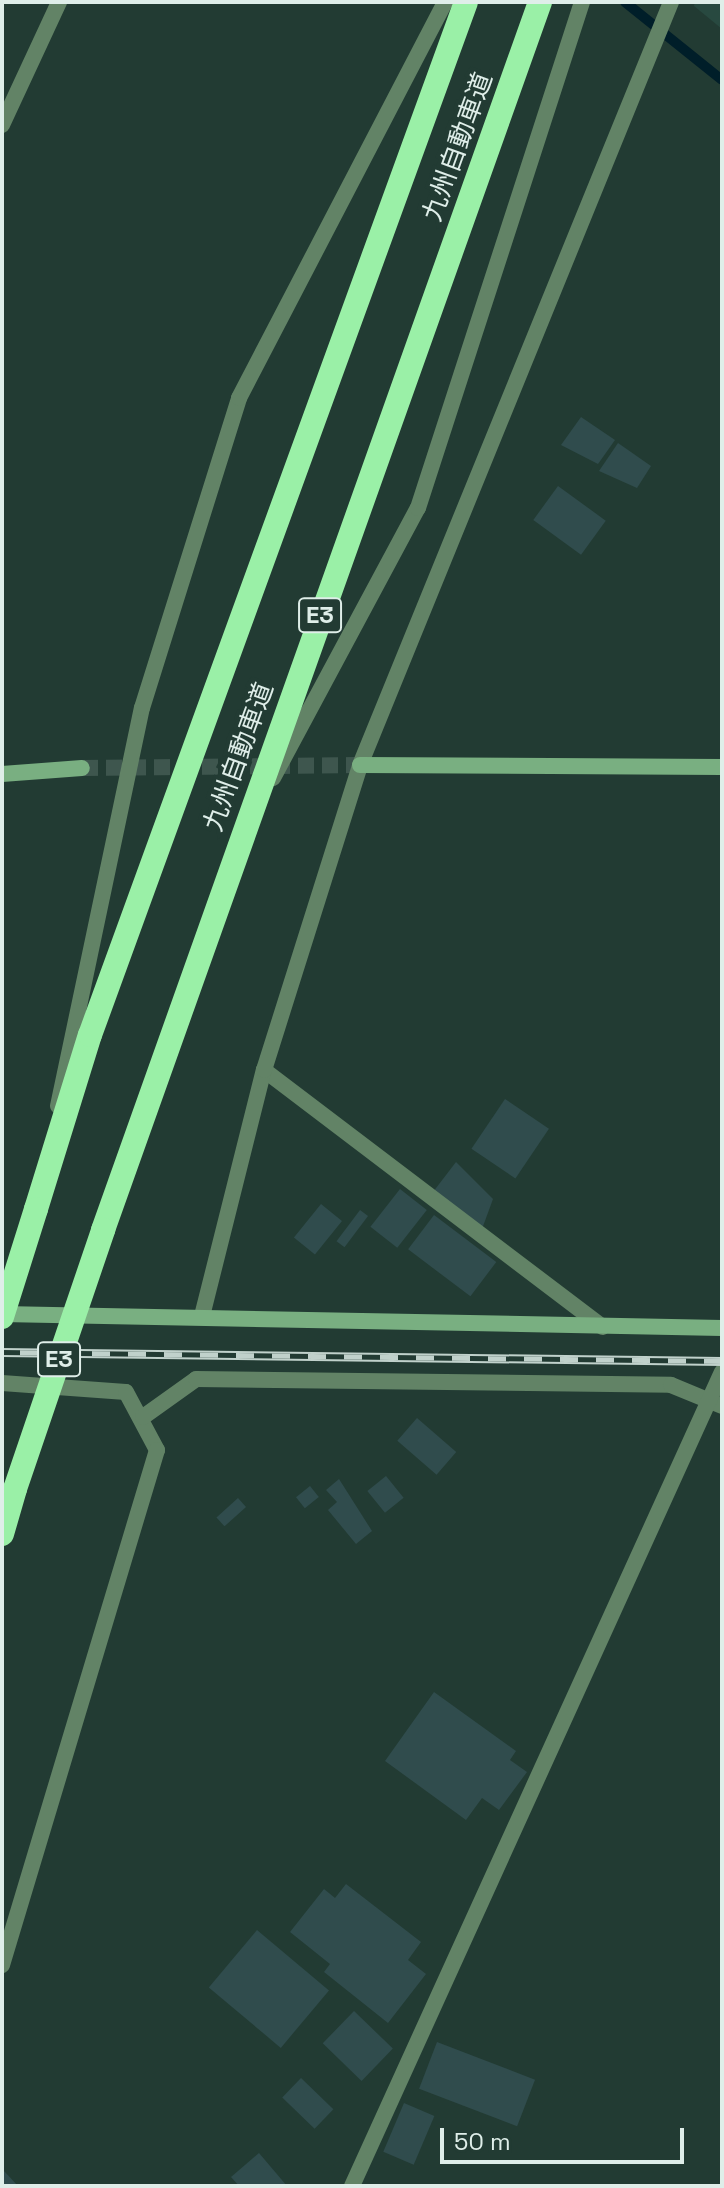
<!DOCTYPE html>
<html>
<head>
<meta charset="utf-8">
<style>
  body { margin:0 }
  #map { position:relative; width:724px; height:2188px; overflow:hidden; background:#223b33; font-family:"Space Grotesk","Noto Sans JP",sans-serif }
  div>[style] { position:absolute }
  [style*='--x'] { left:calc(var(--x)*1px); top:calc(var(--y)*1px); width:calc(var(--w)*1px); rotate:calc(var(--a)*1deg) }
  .built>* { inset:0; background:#284940 }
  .stream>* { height:10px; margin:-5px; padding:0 5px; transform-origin:5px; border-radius:5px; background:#001e29 }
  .building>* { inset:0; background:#304c4d; transform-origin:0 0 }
  .secondary-tunnel>* { height:16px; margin-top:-8px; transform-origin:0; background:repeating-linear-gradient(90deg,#3e564e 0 16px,transparent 0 24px) }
  .lane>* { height:16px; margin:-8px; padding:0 8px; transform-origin:8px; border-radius:8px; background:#628366 }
  .street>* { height:16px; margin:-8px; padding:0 8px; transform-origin:8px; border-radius:8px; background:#628366 }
  .secondary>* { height:16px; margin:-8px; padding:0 8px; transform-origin:8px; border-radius:8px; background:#79af81 }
  .highway>* { height:24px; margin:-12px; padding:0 12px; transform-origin:12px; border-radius:12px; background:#9af0a7 }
  .rail>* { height:9px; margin-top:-4.5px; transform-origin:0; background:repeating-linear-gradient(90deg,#223b33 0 18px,#c0d1cb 0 36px); box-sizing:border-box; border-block:2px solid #c0d1cb }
  .highway-bridge>* { height:24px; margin:-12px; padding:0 12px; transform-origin:12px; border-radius:12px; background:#9af0a7 }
  span { translate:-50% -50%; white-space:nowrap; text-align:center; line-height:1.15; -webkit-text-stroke:8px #223b33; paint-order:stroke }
  .shield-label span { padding:2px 6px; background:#223b33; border:2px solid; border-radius:6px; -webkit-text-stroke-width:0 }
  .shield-label { font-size:24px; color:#dfeee9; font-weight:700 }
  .street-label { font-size:26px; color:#dfeee9 }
  .frame { position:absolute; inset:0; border:4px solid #dfeee9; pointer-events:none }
  .scale { position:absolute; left:440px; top:2128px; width:244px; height:36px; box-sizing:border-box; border:4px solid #dfeee9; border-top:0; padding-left:10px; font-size:24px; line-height:28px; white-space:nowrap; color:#dfeee9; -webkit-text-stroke:6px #223b33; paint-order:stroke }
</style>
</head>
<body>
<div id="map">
  <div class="built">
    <div style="clip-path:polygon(695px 2px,722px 2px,722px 29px,694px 6px)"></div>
  </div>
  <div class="stream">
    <div style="--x:625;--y:2;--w:124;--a:38.8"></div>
  </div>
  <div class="building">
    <div style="clip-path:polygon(581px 417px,615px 440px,598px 464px,561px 445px)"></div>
    <div style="clip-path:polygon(618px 443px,651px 466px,637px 488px,599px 471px)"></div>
    <div style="left:558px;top:486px;width:59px;height:42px;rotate:36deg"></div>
    <div style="left:505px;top:1099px;width:53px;height:60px;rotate:34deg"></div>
    <div style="clip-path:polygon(456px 1162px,493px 1199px,482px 1229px,433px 1192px)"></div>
    <div style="left:400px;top:1189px;width:34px;height:48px;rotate:38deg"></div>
    <div style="left:321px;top:1204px;width:27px;height:43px;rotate:39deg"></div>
    <div style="left:360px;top:1210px;width:10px;height:39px;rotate:37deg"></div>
    <div style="left:434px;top:1215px;width:78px;height:43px;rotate:37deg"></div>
    <div style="left:417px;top:1418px;width:52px;height:30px;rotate:41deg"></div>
    <div style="left:386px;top:1476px;width:28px;height:24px;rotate:51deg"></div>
    <div style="clip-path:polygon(339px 1479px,372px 1531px,356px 1544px,328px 1510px,337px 1502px,326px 1490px)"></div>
    <div style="left:310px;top:1486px;width:14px;height:18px;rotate:51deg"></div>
    <div style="left:238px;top:1498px;width:12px;height:29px;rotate:48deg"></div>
    <div style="clip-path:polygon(434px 1692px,516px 1751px,510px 1760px,527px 1772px,499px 1810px,482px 1798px,466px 1820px,385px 1761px)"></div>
    <div style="clip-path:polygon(346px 1884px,421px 1942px,408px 1960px,426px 1974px,388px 2023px,324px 1972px,330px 1964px,290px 1932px,324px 1889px,335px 1898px)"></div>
    <div style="left:257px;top:1930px;width:94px;height:75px;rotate:40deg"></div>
    <div style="left:354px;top:2011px;width:54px;height:45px;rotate:44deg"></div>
    <div style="left:437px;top:2042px;width:105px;height:50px;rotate:21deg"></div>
    <div style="left:301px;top:2078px;width:45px;height:27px;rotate:44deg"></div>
    <div style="left:404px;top:2103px;width:33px;height:53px;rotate:23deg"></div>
    <div style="clip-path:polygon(259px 2153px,287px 2186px,239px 2186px,231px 2177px)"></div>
    <div style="clip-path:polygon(4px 2171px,18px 2186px,2px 2186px)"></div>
  </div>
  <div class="secondary-tunnel">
    <div style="--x:82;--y:768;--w:278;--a:-0.6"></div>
  </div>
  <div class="lane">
    <div style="--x:273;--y:778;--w:306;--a:-61.8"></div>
    <div style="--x:418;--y:508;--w:532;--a:-72.04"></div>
    <div style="--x:58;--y:1106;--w:407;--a:-78.1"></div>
    <div style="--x:142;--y:708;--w:325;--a:-72.6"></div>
    <div style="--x:239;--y:398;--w:446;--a:-62.5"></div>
  </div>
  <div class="street">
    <div style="--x:2;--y:125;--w:136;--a:-65.1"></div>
    <div style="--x:264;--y:1070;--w:425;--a:37.2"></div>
    <div style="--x:202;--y:1316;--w:254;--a:-75.9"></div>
    <div style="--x:264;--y:1070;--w:320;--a:-72.5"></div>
    <div style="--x:360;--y:765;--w:824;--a:-67.82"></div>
    <div style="--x:2;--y:1383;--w:124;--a:4.2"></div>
    <div style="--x:126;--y:1392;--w:66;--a:61.9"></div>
    <div style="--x:157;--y:1450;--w:538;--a:106.75"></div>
    <div style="--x:143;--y:1417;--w:65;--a:-35.6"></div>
    <div style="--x:196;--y:1379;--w:475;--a:0.7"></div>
    <div style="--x:671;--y:1385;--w:55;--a:22.4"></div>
    <div style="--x:352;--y:2186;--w:894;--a:-65.56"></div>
  </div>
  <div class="secondary">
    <div style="--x:360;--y:765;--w:362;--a:0.3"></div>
    <div style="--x:2;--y:774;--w:80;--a:-4.3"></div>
    <div style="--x:2;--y:1314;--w:720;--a:1.11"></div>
  </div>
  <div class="highway">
    <div style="--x:36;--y:1209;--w:182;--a:-72.8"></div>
    <div style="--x:90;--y:1035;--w:1099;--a:-70"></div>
    <div style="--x:103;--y:1230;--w:1303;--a:-70.41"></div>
    <div style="--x:2;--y:1534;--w:47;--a:-73.9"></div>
  </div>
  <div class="rail">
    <div style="--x:2;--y:1352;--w:720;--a:0.72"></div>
  </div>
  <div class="highway-bridge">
    <div style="--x:2;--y:1317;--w:113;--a:-72.5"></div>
    <div style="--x:15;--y:1489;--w:274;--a:-71.2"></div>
  </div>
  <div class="shield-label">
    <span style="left:320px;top:615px">E3</span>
    <span style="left:59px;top:1359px">E3</span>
  </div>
  <div class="street-label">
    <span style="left:458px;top:147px;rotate:-70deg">九州自動車道</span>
    <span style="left:239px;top:757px;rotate:-70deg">九州自動車道</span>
  </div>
  <div class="frame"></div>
  <div class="scale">50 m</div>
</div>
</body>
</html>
